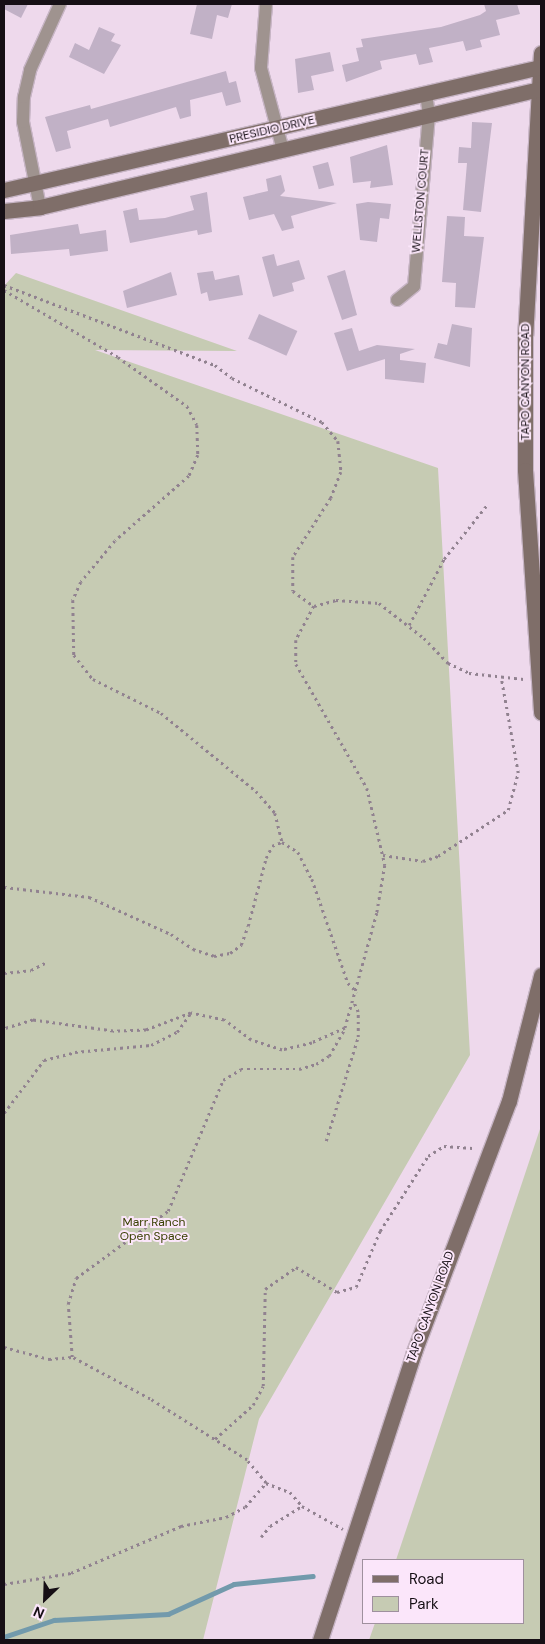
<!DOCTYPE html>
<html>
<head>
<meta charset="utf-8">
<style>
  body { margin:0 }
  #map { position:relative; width:545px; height:1644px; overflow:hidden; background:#eed9ec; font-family:"DM Sans",sans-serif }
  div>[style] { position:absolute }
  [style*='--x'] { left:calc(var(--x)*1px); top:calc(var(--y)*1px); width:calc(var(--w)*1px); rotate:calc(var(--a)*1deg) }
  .green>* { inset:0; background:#c6cbb3 }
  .stream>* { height:4.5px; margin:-2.25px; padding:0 2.25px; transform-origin:2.25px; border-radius:2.25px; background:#729aac }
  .building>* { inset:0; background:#c1b1c6; transform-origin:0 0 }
  .path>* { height:2.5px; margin-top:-1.25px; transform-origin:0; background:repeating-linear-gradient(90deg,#918290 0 2.5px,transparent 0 6.5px) }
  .roads { filter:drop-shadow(1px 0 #c7b5c5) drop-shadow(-1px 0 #c7b5c5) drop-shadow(0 1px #c7b5c5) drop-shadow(0 -1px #c7b5c5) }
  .street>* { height:12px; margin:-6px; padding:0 6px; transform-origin:6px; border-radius:6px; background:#9f938f }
  .secondary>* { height:15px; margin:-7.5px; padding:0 7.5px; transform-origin:7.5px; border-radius:7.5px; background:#7f6e69 }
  span { translate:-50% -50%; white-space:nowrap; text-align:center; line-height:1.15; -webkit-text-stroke:4px #fbe6fa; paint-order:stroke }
  .street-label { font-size:12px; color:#160f15 }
  .park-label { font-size:12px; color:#383f00 }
  .frame { position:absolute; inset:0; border:5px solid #160f15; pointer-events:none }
  .legend { position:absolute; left:362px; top:1559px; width:162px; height:65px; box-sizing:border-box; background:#fbe6fa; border:1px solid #9f909e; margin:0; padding:6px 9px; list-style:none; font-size:15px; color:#160f15 }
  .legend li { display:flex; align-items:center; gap:10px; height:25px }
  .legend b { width:25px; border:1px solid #9f909e }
  .north { position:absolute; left:20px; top:1574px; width:50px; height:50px; -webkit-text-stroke:4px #fbe6fa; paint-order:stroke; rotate:204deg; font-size:14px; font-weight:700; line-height:20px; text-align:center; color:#160f15 }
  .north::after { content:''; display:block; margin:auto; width:18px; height:22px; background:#160f15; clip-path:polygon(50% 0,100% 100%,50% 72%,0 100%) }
</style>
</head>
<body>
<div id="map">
  <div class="green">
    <div style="clip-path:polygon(16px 273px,237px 351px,95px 350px,438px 468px,470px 1055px,259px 1419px,203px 1640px,4px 1640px,4px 286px)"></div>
    <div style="clip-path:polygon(541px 1126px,541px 1640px,369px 1640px,375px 1623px,524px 1623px,524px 1560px,396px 1560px)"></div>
  </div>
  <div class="stream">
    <div style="--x:4;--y:1637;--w:53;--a:-18.8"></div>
    <div style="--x:54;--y:1620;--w:114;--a:-3"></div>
    <div style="--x:168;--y:1614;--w:72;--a:-24.4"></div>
    <div style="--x:234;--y:1584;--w:79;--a:-5.8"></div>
  </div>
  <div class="building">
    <div style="clip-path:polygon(4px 4px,28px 4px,21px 18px,4px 9px)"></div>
    <div style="clip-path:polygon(197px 4px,232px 4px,228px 18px,217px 15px,212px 39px,190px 34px)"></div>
    <div style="clip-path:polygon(484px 4px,517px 4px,520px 14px,496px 20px,500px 35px,480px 40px,482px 47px,466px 51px,463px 41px,429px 48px,433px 62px,419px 65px,416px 54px,380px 61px,382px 69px,346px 82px,342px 65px,359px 61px,356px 48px,363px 47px,361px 39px,441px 27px,480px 15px,486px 11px)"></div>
    <div style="clip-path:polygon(99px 27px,115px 34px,111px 41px,121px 45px,104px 74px,69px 57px,75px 43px,89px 50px)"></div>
    <div style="clip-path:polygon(330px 52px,334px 71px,311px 76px,314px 90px,298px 93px,295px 59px)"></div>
    <div style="clip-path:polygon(226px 71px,229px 83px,236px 81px,241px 102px,226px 106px,222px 92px,190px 100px,191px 116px,180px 119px,176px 107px,110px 127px,108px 119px,67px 131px,71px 148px,56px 152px,45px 117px,90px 105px,91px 109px)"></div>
    <div style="clip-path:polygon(472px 122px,492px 123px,481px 212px,463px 210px,467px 163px,458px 163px,459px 147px,471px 148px)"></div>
    <div style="clip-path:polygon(387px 145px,393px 185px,370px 188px,371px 181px,353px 183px,350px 157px)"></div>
    <div style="left:328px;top:162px;width:24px;height:16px;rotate:75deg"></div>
    <div style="clip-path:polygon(281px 175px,285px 191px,280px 196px,337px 203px,291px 216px,294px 228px,282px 231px,274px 214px,249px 220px,243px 197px,268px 191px,266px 179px)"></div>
    <div style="clip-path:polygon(207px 192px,212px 232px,198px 235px,197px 230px,130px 243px,123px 211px,137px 208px,139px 220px,165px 218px,194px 210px,190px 196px)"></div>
    <div style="clip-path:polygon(368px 202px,391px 204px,389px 219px,380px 218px,377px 242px,360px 240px,356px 204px)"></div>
    <div style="clip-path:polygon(447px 216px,465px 217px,464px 236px,484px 237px,475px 308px,455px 307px,456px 283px,442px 282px)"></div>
    <div style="clip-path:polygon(78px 224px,80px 234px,106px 230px,108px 251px,70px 256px,69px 249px,11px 254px,10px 235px)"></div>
    <div style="clip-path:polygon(274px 254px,277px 266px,299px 260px,305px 279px,292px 283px,294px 291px,273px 297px,262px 257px)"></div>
    <div style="clip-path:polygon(345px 270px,357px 315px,342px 320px,327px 276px)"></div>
    <div style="clip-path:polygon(213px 271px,215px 280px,239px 275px,243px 295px,209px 301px,207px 292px,201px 294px,197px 273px)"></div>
    <div style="clip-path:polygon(171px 272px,177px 295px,127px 308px,123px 291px)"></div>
    <div style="left:259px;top:314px;width:42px;height:27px;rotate:24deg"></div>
    <div style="clip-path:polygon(452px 324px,472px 328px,470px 367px,434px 358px,438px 343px,447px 345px)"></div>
    <div style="clip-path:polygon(352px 328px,359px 351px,377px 345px,415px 349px,400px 354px,400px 360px,426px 363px,424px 383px,385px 379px,385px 359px,347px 371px,334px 333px)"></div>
  </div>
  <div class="path">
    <div style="--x:4;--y:285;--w:226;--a:20.8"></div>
    <div style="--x:215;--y:365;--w:21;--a:37"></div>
    <div style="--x:232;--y:378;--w:100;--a:26.1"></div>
    <div style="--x:322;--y:422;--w:25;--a:50"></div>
    <div style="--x:338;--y:441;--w:31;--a:84"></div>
    <div style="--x:341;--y:472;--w:28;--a:111"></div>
    <div style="--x:331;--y:498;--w:70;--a:122.8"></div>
    <div style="--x:293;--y:557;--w:34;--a:90"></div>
    <div style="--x:293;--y:591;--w:26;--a:36"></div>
    <div style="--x:314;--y:606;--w:38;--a:118"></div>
    <div style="--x:296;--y:640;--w:24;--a:90"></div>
    <div style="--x:296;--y:664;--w:143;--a:60.2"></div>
    <div style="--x:367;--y:788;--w:79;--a:76.8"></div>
    <div style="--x:385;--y:865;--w:49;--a:99.5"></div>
    <div style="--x:377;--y:913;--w:119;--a:105.5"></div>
    <div style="--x:345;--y:1028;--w:36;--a:156"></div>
    <div style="--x:312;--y:1043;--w:31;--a:167"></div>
    <div style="--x:282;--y:1050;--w:33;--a:-162"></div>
    <div style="--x:251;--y:1040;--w:34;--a:-143"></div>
    <div style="--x:224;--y:1020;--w:34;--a:-168"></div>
    <div style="--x:191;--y:1013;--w:48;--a:159.3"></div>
    <div style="--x:146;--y:1030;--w:33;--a:178"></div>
    <div style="--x:113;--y:1031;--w:81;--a:-172.2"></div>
    <div style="--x:33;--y:1020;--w:30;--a:163"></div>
    <div style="--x:4;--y:290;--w:132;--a:30.4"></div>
    <div style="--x:118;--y:357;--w:85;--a:35.4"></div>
    <div style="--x:187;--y:406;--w:21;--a:62"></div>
    <div style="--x:197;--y:425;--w:30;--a:88"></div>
    <div style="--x:198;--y:455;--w:23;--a:113"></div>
    <div style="--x:189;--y:476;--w:98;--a:138.7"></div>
    <div style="--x:115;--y:541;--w:53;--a:129.7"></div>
    <div style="--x:81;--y:582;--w:20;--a:114"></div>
    <div style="--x:73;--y:600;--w:55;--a:89"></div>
    <div style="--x:74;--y:655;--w:31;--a:52"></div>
    <div style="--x:93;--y:679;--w:76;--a:26.6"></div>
    <div style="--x:161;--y:713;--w:123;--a:39.4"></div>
    <div style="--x:256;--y:791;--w:29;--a:49"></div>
    <div style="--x:275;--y:813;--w:30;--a:76"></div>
    <div style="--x:282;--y:842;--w:19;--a:32"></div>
    <div style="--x:298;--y:852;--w:30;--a:63"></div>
    <div style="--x:312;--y:879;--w:110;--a:70.9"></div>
    <div style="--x:348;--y:983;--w:13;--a:45"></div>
    <div style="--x:314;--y:606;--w:23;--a:-15"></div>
    <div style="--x:336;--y:600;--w:43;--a:4"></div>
    <div style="--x:379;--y:603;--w:57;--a:37.9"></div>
    <div style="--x:424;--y:638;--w:35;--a:46"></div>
    <div style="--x:448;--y:663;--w:23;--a:25"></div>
    <div style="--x:469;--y:673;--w:55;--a:6.2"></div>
    <div style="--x:409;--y:625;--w:75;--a:-62.1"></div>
    <div style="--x:444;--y:559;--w:69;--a:-51.5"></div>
    <div style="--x:383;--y:855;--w:40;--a:8.5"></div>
    <div style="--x:423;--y:861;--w:16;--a:-18"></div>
    <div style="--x:438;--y:856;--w:84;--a:-33.3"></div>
    <div style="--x:508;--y:810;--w:38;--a:-75"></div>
    <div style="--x:518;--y:773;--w:97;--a:-100.1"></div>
    <div style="--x:4;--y:887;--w:86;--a:6.7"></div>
    <div style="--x:89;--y:897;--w:90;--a:24.3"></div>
    <div style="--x:171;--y:934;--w:27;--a:34"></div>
    <div style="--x:193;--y:949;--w:22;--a:18"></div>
    <div style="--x:214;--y:956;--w:16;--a:-11"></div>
    <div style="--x:230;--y:953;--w:14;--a:-36"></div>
    <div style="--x:241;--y:945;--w:20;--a:-70"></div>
    <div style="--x:248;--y:926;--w:70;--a:-75.2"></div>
    <div style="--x:266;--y:858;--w:13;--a:-63"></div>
    <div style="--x:272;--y:846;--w:11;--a:-22"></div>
    <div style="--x:4;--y:973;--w:27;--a:-6"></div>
    <div style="--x:31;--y:970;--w:18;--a:-27"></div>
    <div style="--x:4;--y:1113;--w:66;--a:-53"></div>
    <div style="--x:44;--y:1060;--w:32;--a:-14"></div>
    <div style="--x:75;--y:1052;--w:76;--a:-5.3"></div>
    <div style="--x:151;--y:1045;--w:29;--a:-27"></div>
    <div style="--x:177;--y:1032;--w:24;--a:-54"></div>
    <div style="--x:326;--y:1141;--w:109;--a:-72.9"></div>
    <div style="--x:358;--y:1037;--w:25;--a:-90"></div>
    <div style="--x:358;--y:1012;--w:10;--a:-114"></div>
    <div style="--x:4;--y:1347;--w:47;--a:14.9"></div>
    <div style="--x:49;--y:1359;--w:23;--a:-5"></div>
    <div style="--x:215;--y:1439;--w:51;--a:-41.8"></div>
    <div style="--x:253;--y:1405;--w:21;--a:-62"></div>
    <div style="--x:263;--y:1386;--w:97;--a:-88.8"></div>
    <div style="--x:265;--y:1289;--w:38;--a:-35"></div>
    <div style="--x:296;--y:1267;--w:48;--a:31.4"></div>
    <div style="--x:337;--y:1292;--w:20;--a:-15"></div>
    <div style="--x:356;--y:1287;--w:61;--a:-66.8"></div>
    <div style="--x:380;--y:1231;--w:89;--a:-57.4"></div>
    <div style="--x:428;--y:1156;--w:19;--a:-32"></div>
    <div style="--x:444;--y:1146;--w:32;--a:4"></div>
    <div style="--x:266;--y:1483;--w:30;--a:-130"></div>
    <div style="--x:247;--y:1460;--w:115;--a:-147.8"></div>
    <div style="--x:150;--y:1399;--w:89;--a:-151.7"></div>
    <div style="--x:72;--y:1357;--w:53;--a:-94.3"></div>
    <div style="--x:68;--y:1304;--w:27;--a:-73"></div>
    <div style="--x:76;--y:1278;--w:114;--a:-36.1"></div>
    <div style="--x:168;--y:1211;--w:142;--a:-67.2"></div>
    <div style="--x:223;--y:1080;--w:21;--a:-31"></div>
    <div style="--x:241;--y:1069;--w:58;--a:0"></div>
    <div style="--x:299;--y:1069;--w:18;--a:-16"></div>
    <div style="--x:316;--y:1064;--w:15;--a:-32"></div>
    <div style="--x:329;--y:1056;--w:32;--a:-60"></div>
    <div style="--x:261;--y:1537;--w:14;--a:-51"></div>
    <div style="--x:270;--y:1526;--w:38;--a:-32"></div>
    <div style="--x:4;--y:1584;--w:68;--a:-9.3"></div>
    <div style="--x:71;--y:1573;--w:120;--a:-23.1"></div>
    <div style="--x:181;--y:1526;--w:46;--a:-11.3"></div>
    <div style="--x:226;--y:1517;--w:21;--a:-28"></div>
    <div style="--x:245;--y:1507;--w:32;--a:-49"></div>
    <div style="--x:266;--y:1483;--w:26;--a:21"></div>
    <div style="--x:290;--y:1492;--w:18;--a:49"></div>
    <div style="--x:302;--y:1506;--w:47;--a:29.3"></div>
  </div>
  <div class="roads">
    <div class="street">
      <div style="--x:266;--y:4;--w:64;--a:94.5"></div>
      <div style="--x:261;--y:68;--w:85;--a:75"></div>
      <div style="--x:40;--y:207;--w:87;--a:-101.3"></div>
      <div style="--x:23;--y:122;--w:25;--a:-88"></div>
      <div style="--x:24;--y:97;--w:28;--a:-77"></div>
      <div style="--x:30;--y:70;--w:72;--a:-65.6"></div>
      <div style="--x:397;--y:300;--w:22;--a:-39"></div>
      <div style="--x:414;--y:286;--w:172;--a:-85"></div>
      <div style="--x:429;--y:115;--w:22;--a:-98"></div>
    </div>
    <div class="secondary">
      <div style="--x:541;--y:53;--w:282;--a:93.2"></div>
      <div style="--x:525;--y:335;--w:135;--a:90"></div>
      <div style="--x:525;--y:470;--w:243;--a:86.2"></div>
      <div style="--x:4;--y:190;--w:550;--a:-12.92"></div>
      <div style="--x:4;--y:211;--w:36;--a:-6"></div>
      <div style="--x:40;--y:207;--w:513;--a:-13.3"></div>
      <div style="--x:320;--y:1640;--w:303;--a:-71.9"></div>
      <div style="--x:414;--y:1352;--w:268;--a:-69.3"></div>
      <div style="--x:509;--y:1101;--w:130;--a:-75.7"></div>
    </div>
  </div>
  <div class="street-label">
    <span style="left:272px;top:130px;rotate:-13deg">PRESIDIO DRIVE</span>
    <span style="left:421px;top:201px;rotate:-85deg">WELLSTON COURT</span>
    <span style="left:526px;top:382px;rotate:-90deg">TAPO CANYON ROAD</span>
    <span style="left:431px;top:1307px;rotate:-70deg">TAPO CANYON ROAD</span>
  </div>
  <div class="park-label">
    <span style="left:154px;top:1230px">Marr Ranch<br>Open Space</span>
  </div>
  <div class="frame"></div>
  <ul class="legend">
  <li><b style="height:6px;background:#7f6e69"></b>Road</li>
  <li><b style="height:14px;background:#c6cbb3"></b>Park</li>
  </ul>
  <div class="north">N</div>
</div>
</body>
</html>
